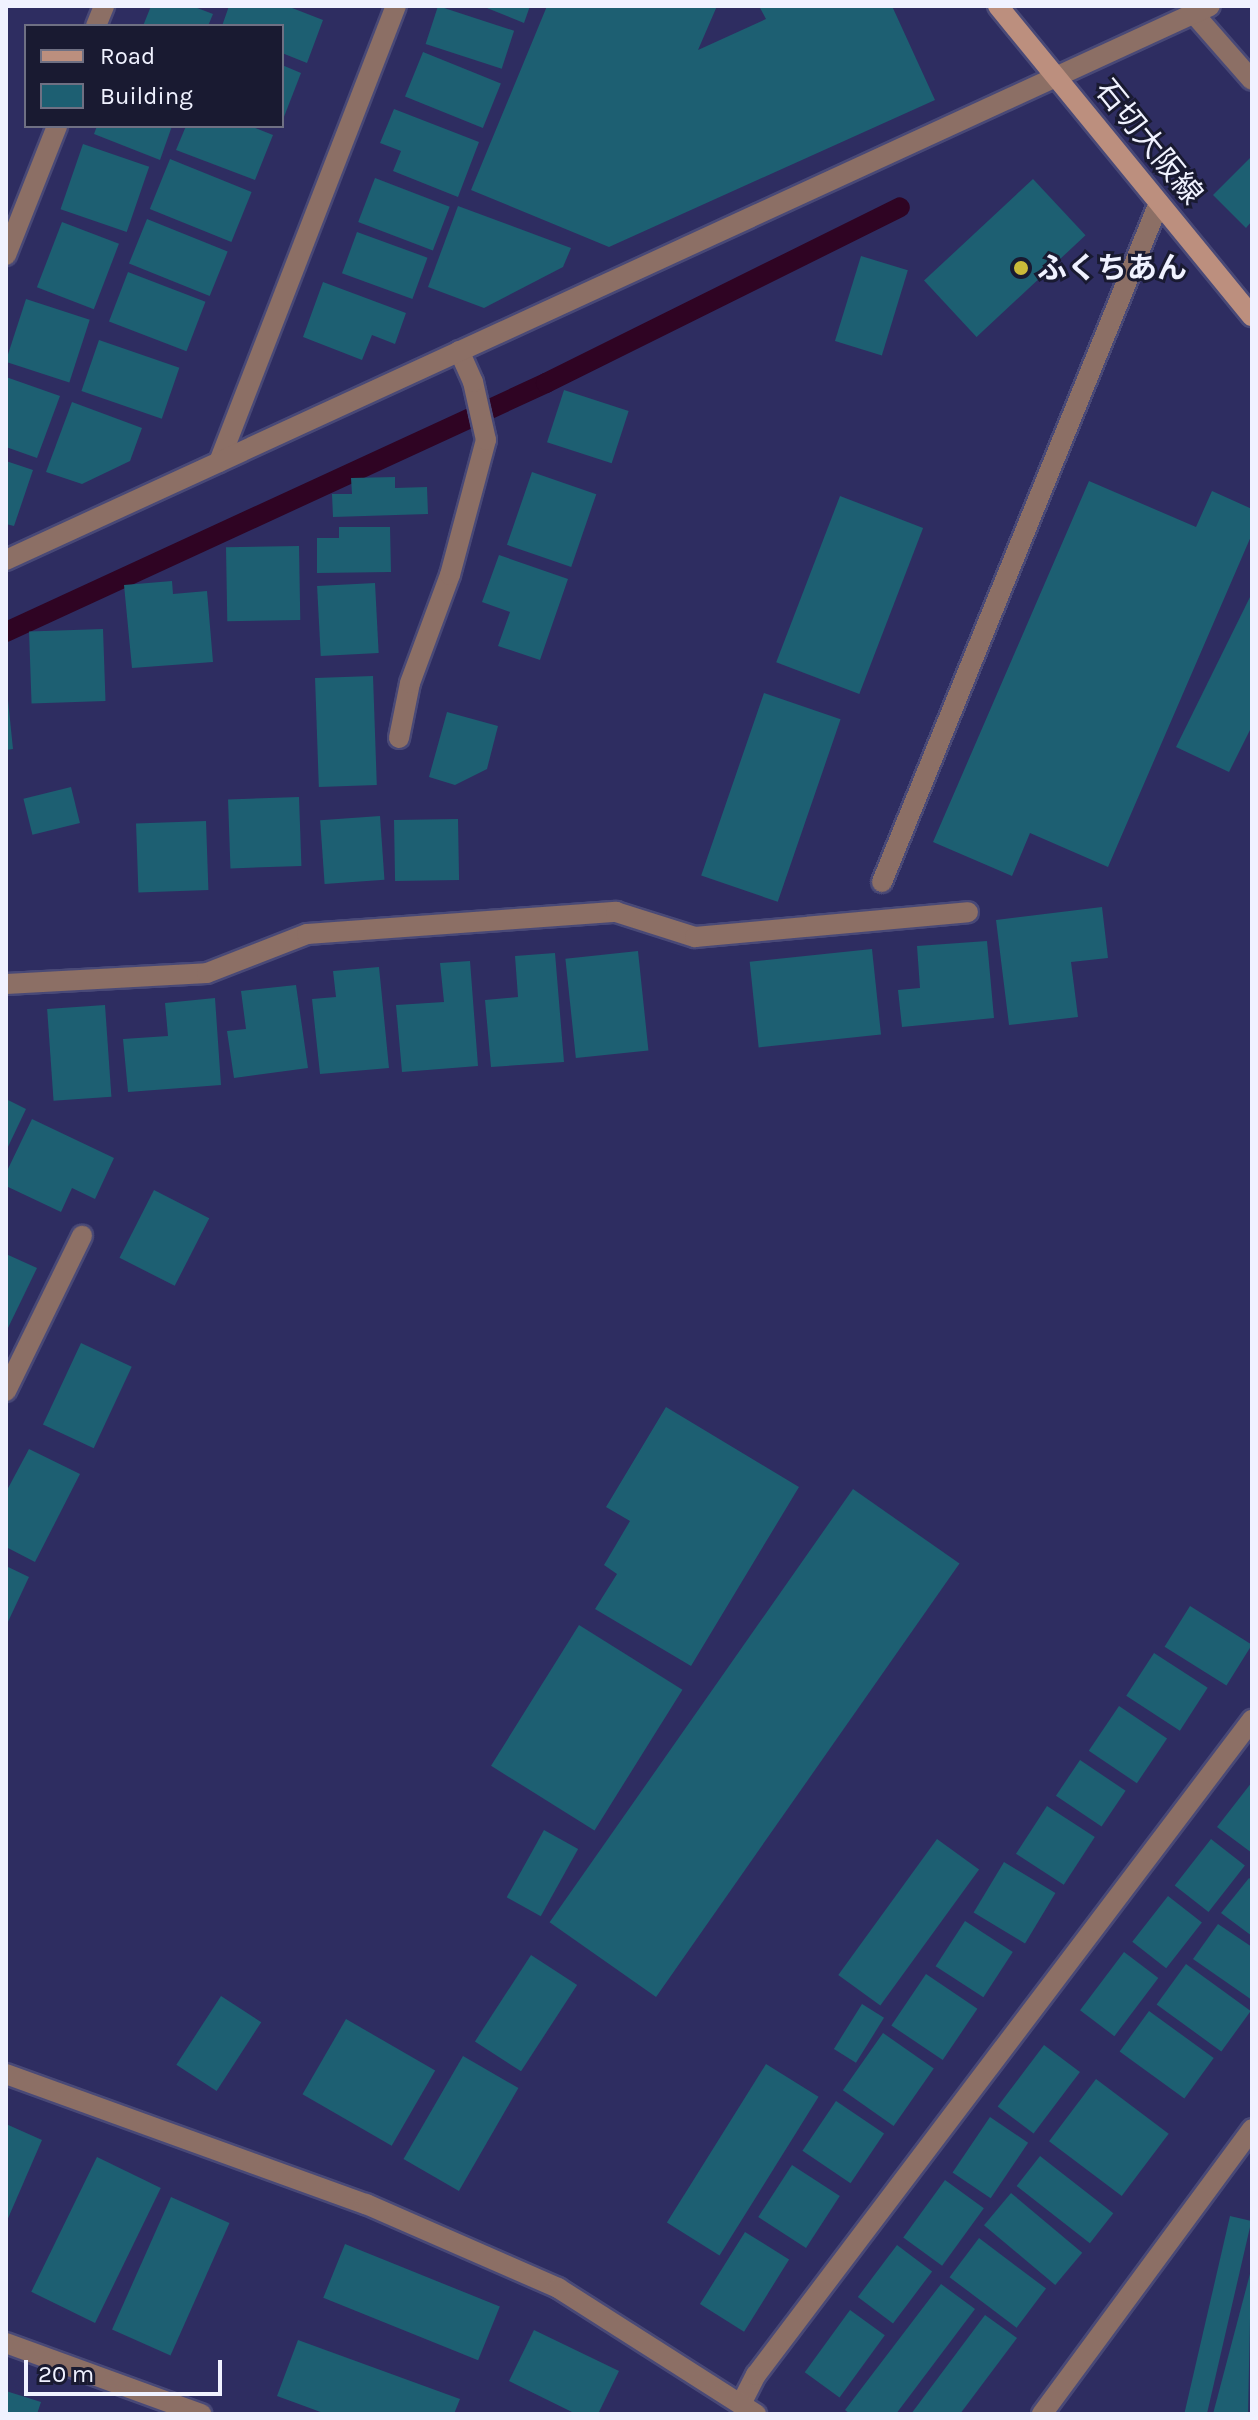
<!DOCTYPE html>
<html>
<head>
<meta charset="utf-8">
<style>
  body { margin:0 }
  #map { position:relative; width:1258px; height:2420px; overflow:hidden; background:#2e2d61; font-family:Karla,"Noto Sans JP",sans-serif }
  div>[style] { position:absolute }
  [style*='--x'] { left:calc(var(--x)*1px); top:calc(var(--y)*1px); width:calc(var(--w)*1px); rotate:calc(var(--a)*1deg) }
  .stream>* { height:20px; margin:-10px; padding:0 10px; transform-origin:10px; border-radius:10px; background:#2f0423 }
  .building>* { inset:0; background:#1d5f72; transform-origin:0 0 }
  .roads { filter:drop-shadow(2px 0 #494977) drop-shadow(-2px 0 #494977) drop-shadow(0 2px #494977) drop-shadow(0 -2px #494977) }
  .service>* { height:20px; margin:-10px; padding:0 10px; transform-origin:10px; border-radius:10px; background:#8c6f65 }
  .pedestrian>* { height:20px; margin:-10px; padding:0 10px; transform-origin:10px; border-radius:10px; background:#8c6f65 }
  .minor>* { height:20px; margin:-10px; padding:0 10px; transform-origin:10px; border-radius:10px; background:#8c6f65 }
  .tertiary>* { height:20px; margin:-10px; padding:0 10px; transform-origin:10px; border-radius:10px; background:#8c6f65 }
  .secondary>* { height:20px; margin:-10px; padding:0 10px; transform-origin:10px; border-radius:10px; background:#bc8f7e }
  .dots>* { width:22px; height:22px; translate:-50% -50%; box-sizing:border-box; border:4px solid #191a31; border-radius:50% }
  span { translate:-50% -50%; white-space:nowrap; text-align:center; line-height:1.15; -webkit-text-stroke:6px #191a31; paint-order:stroke }
  .street-label { font-size:30px; color:#f0f2ff }
  .poi-label { font-size:30px; color:#f0f2ff; font-weight:700 }
  .left { translate:0 -50%; text-align:left }
  .frame { position:absolute; inset:0; border:8px solid #f0f2ff; pointer-events:none }
  .legend { position:absolute; left:24px; top:24px; width:260px; height:104px; box-sizing:border-box; background:#191a31; border:2px solid #6f7083; margin:0; padding:10px 14px; list-style:none; font-size:24px; color:#f0f2ff }
  .legend li { display:flex; align-items:center; gap:16px; height:40px }
  .legend b { width:40px; border:2px solid #6f7083 }
  .scale { position:absolute; left:24px; top:2360px; width:198px; height:36px; box-sizing:border-box; border:4px solid #f0f2ff; border-top:0; padding-left:10px; font-size:24px; line-height:28px; white-space:nowrap; color:#f0f2ff; -webkit-text-stroke:6px #191a31; paint-order:stroke }
</style>
</head>
<body>
<div id="map">
  <div class="stream">
    <div style="--x:6;--y:632;--w:595;--a:-24.75"></div>
    <div style="--x:546;--y:383;--w:395;--a:-26.4"></div>
  </div>
  <div class="building">
    <div style="clip-path:polygon(151px 6px,192px 6px,213px 14px,208px 26px,143px 26px)"></div>
    <div style="clip-path:polygon(229px 6px,287px 6px,323px 20px,307px 63px,282px 53px,282px 26px,222px 26px)"></div>
    <div style="left:438px;top:6px;width:80px;height:40px;rotate:18deg"></div>
    <div style="clip-path:polygon(482px 6px,530px 6px,524px 23px)"></div>
    <div style="clip-path:polygon(547px 6px,717px 6px,698px 50px,766px 19px,759px 6px,892px 6px,935px 100px,609px 247px,471px 190px)"></div>
    <div style="left:423px;top:52px;width:84px;height:48px;rotate:22deg"></div>
    <div style="clip-path:polygon(282px 65px,301px 73px,282px 122px)"></div>
    <div style="clip-path:polygon(394px 109px,479px 142px,458px 197px,393px 171px,401px 151px,380px 143px)"></div>
    <div style="clip-path:polygon(97px 126px,172px 126px,160px 160px,94px 134px)"></div>
    <div style="clip-path:polygon(186px 126px,250px 126px,273px 135px,255px 180px,176px 150px)"></div>
    <div style="left:83px;top:144px;width:70px;height:69px;rotate:19deg"></div>
    <div style="clip-path:polygon(1252px 156px,1252px 221px,1246px 228px,1213px 195px)"></div>
    <div style="left:170px;top:159px;width:88px;height:54px;rotate:22deg"></div>
    <div style="left:375px;top:178px;width:80px;height:47px;rotate:21deg"></div>
    <div style="left:1033px;top:179px;width:77px;height:149px;rotate:47deg"></div>
    <div style="clip-path:polygon(458px 206px,571px 248px,563px 267px,484px 308px,428px 287px)"></div>
    <div style="left:147px;top:219px;width:87px;height:48px;rotate:22deg"></div>
    <div style="left:62px;top:222px;width:61px;height:70px;rotate:21deg"></div>
    <div style="left:357px;top:232px;width:75px;height:44px;rotate:20deg"></div>
    <div style="left:861px;top:256px;width:49px;height:89px;rotate:17deg"></div>
    <div style="left:128px;top:272px;width:83px;height:53px;rotate:21deg"></div>
    <div style="clip-path:polygon(323px 282px,406px 313px,395px 344px,372px 335px,362px 360px,303px 337px)"></div>
    <div style="left:26px;top:299px;width:67px;height:66px;rotate:18deg"></div>
    <div style="left:99px;top:340px;width:85px;height:54px;rotate:19deg"></div>
    <div style="clip-path:polygon(6px 377px,60px 396px,37px 458px,6px 447px)"></div>
    <div style="left:564px;top:390px;width:68px;height:55px;rotate:18deg"></div>
    <div style="clip-path:polygon(72px 402px,142px 428px,130px 461px,82px 484px,46px 472px)"></div>
    <div style="clip-path:polygon(6px 461px,33px 470px,14px 526px,6px 524px)"></div>
    <div style="left:532px;top:472px;width:68px;height:77px;rotate:19deg"></div>
    <div style="clip-path:polygon(395px 477px,395px 488px,427px 487px,428px 514px,333px 517px,332px 494px,352px 494px,351px 478px)"></div>
    <div style="clip-path:polygon(1089px 481px,1196px 527px,1212px 491px,1252px 509px,1252px 534px,1108px 867px,1030px 833px,1012px 876px,933px 842px)"></div>
    <div style="left:840px;top:496px;width:89px;height:178px;rotate:21deg"></div>
    <div style="clip-path:polygon(339px 527px,390px 527px,391px 572px,317px 573px,317px 538px,339px 538px)"></div>
    <div style="left:299px;top:546px;width:74px;height:73px;rotate:89deg"></div>
    <div style="clip-path:polygon(499px 555px,568px 579px,540px 660px,498px 646px,510px 612px,482px 602px)"></div>
    <div style="clip-path:polygon(172px 581px,173px 594px,207px 591px,213px 662px,132px 668px,124px 585px)"></div>
    <div style="left:375px;top:583px;width:70px;height:58px;rotate:87deg"></div>
    <div style="clip-path:polygon(1252px 593px,1252px 726px,1229px 772px,1176px 747px)"></div>
    <div style="left:103px;top:629px;width:72px;height:74px;rotate:88deg"></div>
    <div style="left:373px;top:676px;width:109px;height:58px;rotate:88deg"></div>
    <div style="clip-path:polygon(6px 681px,13px 749px,6px 750px)"></div>
    <div style="left:764px;top:693px;width:81px;height:193px;rotate:19deg"></div>
    <div style="clip-path:polygon(447px 712px,498px 726px,487px 769px,455px 785px,429px 777px)"></div>
    <div style="left:71px;top:787px;width:37px;height:49px;rotate:76deg"></div>
    <div style="left:299px;top:797px;width:69px;height:71px;rotate:88deg"></div>
    <div style="left:380px;top:816px;width:64px;height:60px;rotate:86deg"></div>
    <div style="left:458px;top:819px;width:61px;height:64px;rotate:89deg"></div>
    <div style="left:206px;top:821px;width:69px;height:70px;rotate:88deg"></div>
    <div style="clip-path:polygon(1102px 907px,1108px 958px,1071px 962px,1078px 1017px,1009px 1025px,996px 920px)"></div>
    <div style="clip-path:polygon(987px 941px,994px 1018px,902px 1027px,898px 990px,920px 988px,917px 946px)"></div>
    <div style="left:872px;top:949px;width:86px;height:123px;rotate:84deg"></div>
    <div style="left:638px;top:951px;width:100px;height:73px;rotate:84deg"></div>
    <div style="clip-path:polygon(555px 953px,564px 1062px,491px 1067px,485px 1000px,518px 997px,515px 956px)"></div>
    <div style="clip-path:polygon(470px 961px,478px 1066px,402px 1072px,396px 1005px,444px 1002px,440px 963px)"></div>
    <div style="clip-path:polygon(379px 967px,389px 1068px,320px 1074px,312px 999px,336px 997px,333px 971px)"></div>
    <div style="clip-path:polygon(296px 985px,308px 1068px,234px 1078px,227px 1031px,246px 1029px,241px 991px)"></div>
    <div style="clip-path:polygon(215px 998px,221px 1085px,128px 1092px,123px 1039px,168px 1036px,165px 1003px)"></div>
    <div style="left:105px;top:1005px;width:92px;height:58px;rotate:86deg"></div>
    <div style="clip-path:polygon(6px 1099px,26px 1109px,6px 1151px)"></div>
    <div style="clip-path:polygon(32px 1119px,114px 1158px,95px 1199px,72px 1188px,61px 1212px,6px 1186px,6px 1173px)"></div>
    <div style="left:154px;top:1190px;width:62px;height:76px;rotate:27deg"></div>
    <div style="clip-path:polygon(6px 1254px,37px 1268px,6px 1332px)"></div>
    <div style="left:81px;top:1343px;width:56px;height:90px;rotate:25deg"></div>
    <div style="clip-path:polygon(666px 1407px,799px 1487px,691px 1666px,595px 1609px,617px 1574px,604px 1565px,630px 1521px,606px 1507px)"></div>
    <div style="clip-path:polygon(29px 1449px,80px 1474px,35px 1562px,6px 1547px,6px 1492px)"></div>
    <div style="left:853px;top:1489px;width:130px;height:529px;rotate:35deg"></div>
    <div style="clip-path:polygon(6px 1566px,29px 1577px,6px 1626px)"></div>
    <div style="left:1190px;top:1606px;width:73px;height:48px;rotate:32deg"></div>
    <div style="left:579px;top:1625px;width:122px;height:166px;rotate:32deg"></div>
    <div style="left:1154px;top:1653px;width:64px;height:51px;rotate:33deg"></div>
    <div style="left:1119px;top:1706px;width:58px;height:54px;rotate:34deg"></div>
    <div style="left:1080px;top:1760px;width:55px;height:43px;rotate:34deg"></div>
    <div style="clip-path:polygon(1252px 1782px,1252px 1853px,1217px 1827px)"></div>
    <div style="left:1047px;top:1806px;width:57px;height:57px;rotate:33deg"></div>
    <div style="left:544px;top:1830px;width:39px;height:77px;rotate:29deg"></div>
    <div style="left:937px;top:1839px;width:52px;height:168px;rotate:36deg"></div>
    <div style="left:1211px;top:1839px;width:43px;height:59px;rotate:38deg"></div>
    <div style="left:1004px;top:1862px;width:60px;height:59px;rotate:31deg"></div>
    <div style="clip-path:polygon(1249px 1878px,1252px 1880px,1252px 1936px,1221px 1913px)"></div>
    <div style="left:1168px;top:1896px;width:43px;height:58px;rotate:38deg"></div>
    <div style="left:965px;top:1921px;width:57px;height:54px;rotate:33deg"></div>
    <div style="clip-path:polygon(1218px 1924px,1252px 1947px,1252px 2000px,1193px 1959px)"></div>
    <div style="left:1124px;top:1952px;width:43px;height:73px;rotate:37deg"></div>
    <div style="left:531px;top:1955px;width:55px;height:103px;rotate:33deg"></div>
    <div style="left:1186px;top:1964px;width:80px;height:50px;rotate:36deg"></div>
    <div style="left:926px;top:1974px;width:62px;height:62px;rotate:34deg"></div>
    <div style="left:221px;top:1996px;width:48px;height:82px;rotate:33deg"></div>
    <div style="left:862px;top:2004px;width:26px;height:53px;rotate:32deg"></div>
    <div style="left:1149px;top:2011px;width:80px;height:50px;rotate:36deg"></div>
    <div style="left:346px;top:2019px;width:103px;height:87px;rotate:30deg"></div>
    <div style="left:883px;top:2033px;width:62px;height:70px;rotate:35deg"></div>
    <div style="left:1044px;top:2045px;width:45px;height:77px;rotate:37deg"></div>
    <div style="left:463px;top:2056px;width:64px;height:119px;rotate:30deg"></div>
    <div style="left:766px;top:2064px;width:62px;height:187px;rotate:32deg"></div>
    <div style="left:1096px;top:2079px;width:91px;height:78px;rotate:37deg"></div>
    <div style="left:836px;top:2101px;width:58px;height:60px;rotate:34deg"></div>
    <div style="left:990px;top:2117px;width:46px;height:67px;rotate:34deg"></div>
    <div style="clip-path:polygon(6px 2124px,42px 2140px,6px 2223px)"></div>
    <div style="left:1040px;top:2156px;width:93px;height:38px;rotate:38deg"></div>
    <div style="left:97px;top:2157px;width:71px;height:150px;rotate:26deg"></div>
    <div style="left:792px;top:2165px;width:57px;height:62px;rotate:33deg"></div>
    <div style="left:945px;top:2180px;width:48px;height:71px;rotate:36deg"></div>
    <div style="left:1011px;top:2193px;width:93px;height:42px;rotate:40deg"></div>
    <div style="left:171px;top:2197px;width:64px;height:145px;rotate:24deg"></div>
    <div style="left:1230px;top:2216px;width:22px;height:204px;rotate:13deg"></div>
    <div style="left:745px;top:2232px;width:52px;height:85px;rotate:32deg"></div>
    <div style="left:979px;top:2238px;width:84px;height:49px;rotate:37deg"></div>
    <div style="left:345px;top:2244px;width:167px;height:58px;rotate:22deg"></div>
    <div style="left:897px;top:2245px;width:44px;height:65px;rotate:37deg"></div>
    <div style="clip-path:polygon(1251px 2270px,1248px 2414px,1213px 2414px)"></div>
    <div style="clip-path:polygon(941px 2284px,975px 2309px,896px 2414px,850px 2414px,845px 2410px)"></div>
    <div style="left:850px;top:2310px;width:43px;height:77px;rotate:36deg"></div>
    <div style="clip-path:polygon(985px 2315px,1017px 2338px,960px 2414px,911px 2414px)"></div>
    <div style="clip-path:polygon(534px 2330px,619px 2371px,598px 2414px,576px 2414px,509px 2381px)"></div>
    <div style="clip-path:polygon(298px 2340px,460px 2399px,454px 2414px,326px 2414px,277px 2396px)"></div>
    <div style="clip-path:polygon(6px 2391px,41px 2402px,37px 2414px,6px 2414px)"></div>
  </div>
  <div class="roads">
    <div class="service">
      <div style="--x:96;--y:26;--w:22;--a:-68"></div>
      <div style="--x:6;--y:255;--w:139;--a:-68.4"></div>
      <div style="--x:219;--y:462;--w:489;--a:-68.8"></div>
      <div style="--x:399;--y:738;--w:56;--a:-78.7"></div>
      <div style="--x:410;--y:683;--w:115;--a:-69.7"></div>
      <div style="--x:450;--y:575;--w:140;--a:-75.1"></div>
      <div style="--x:486;--y:440;--w:59;--a:-102.6"></div>
      <div style="--x:473;--y:382;--w:34;--a:-114"></div>
      <div style="--x:882;--y:882;--w:733;--a:-67.81"></div>
      <div style="--x:6;--y:984;--w:201;--a:-3.1"></div>
      <div style="--x:207;--y:973;--w:107;--a:-21.3"></div>
      <div style="--x:307;--y:934;--w:310;--a:-4.1"></div>
      <div style="--x:616;--y:912;--w:83;--a:17.6"></div>
      <div style="--x:695;--y:937;--w:274;--a:-5.2"></div>
      <div style="--x:6;--y:1391;--w:173;--a:-63.9"></div>
      <div style="--x:741;--y:2404;--w:33;--a:-63"></div>
      <div style="--x:756;--y:2375;--w:822;--a:-52.87"></div>
    </div>
    <div class="pedestrian">
      <div style="--x:1195;--y:15;--w:86;--a:48.8"></div>
      <div style="--x:6;--y:2343;--w:208;--a:20"></div>
    </div>
    <div class="minor">
      <div style="--x:6;--y:560;--w:1325;--a:-24.71"></div>
      <div style="--x:1042;--y:2414;--w:354;--a:-53.6"></div>
    </div>
    <div class="tertiary">
      <div style="--x:6;--y:2074;--w:383;--a:19.9"></div>
      <div style="--x:366;--y:2204;--w:210;--a:23.6"></div>
      <div style="--x:558;--y:2288;--w:235;--a:32.5"></div>
    </div>
    <div class="secondary">
      <div style="--x:998;--y:6;--w:401;--a:50.7"></div>
    </div>
  </div>
  <div class="dots">
    <div style="left:1021px;top:268px;background:#cbba39"></div>
  </div>
  <div class="street-label">
    <span style="left:1149px;top:142px;rotate:51deg">石切大阪線</span>
  </div>
  <div class="poi-label">
    <span class="left" style="left:1037px;top:268px">ふくちあん</span>
  </div>
  <div class="frame"></div>
  <ul class="legend">
  <li><b style="height:10px;background:#bc8f7e"></b>Road</li>
  <li><b style="height:22px;background:#1d5f72"></b>Building</li>
  </ul>
  <div class="scale">20 m</div>
</div>
</body>
</html>
